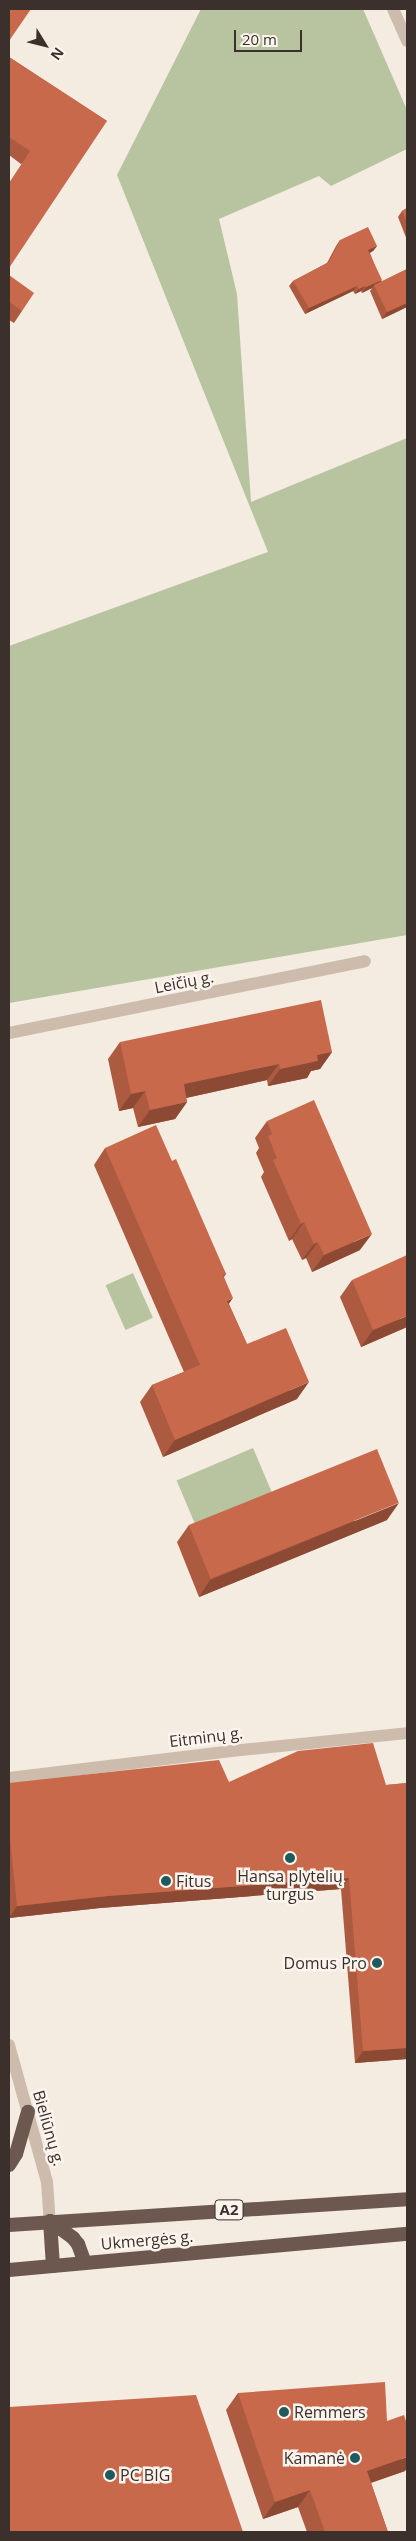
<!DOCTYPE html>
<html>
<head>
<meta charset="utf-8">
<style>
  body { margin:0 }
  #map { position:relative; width:416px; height:2541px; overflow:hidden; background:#f4ebe1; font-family:"Open Sans",sans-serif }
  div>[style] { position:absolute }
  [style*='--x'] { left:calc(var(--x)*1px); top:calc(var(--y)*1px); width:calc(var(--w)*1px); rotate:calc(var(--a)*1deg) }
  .green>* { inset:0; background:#b8c4a0; transform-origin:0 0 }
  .minor>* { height:12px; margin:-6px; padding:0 6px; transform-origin:6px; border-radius:6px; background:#cdbbac }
  .trunk>* { height:14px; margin:-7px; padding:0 7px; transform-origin:7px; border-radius:7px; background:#6c584f }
  .wall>* { inset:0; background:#ac5a40 }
  .shaded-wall>* { inset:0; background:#8c4a34 }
  .building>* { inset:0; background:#c8694b; transform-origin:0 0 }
  .dots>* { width:14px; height:14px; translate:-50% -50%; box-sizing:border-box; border:2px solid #fbf5ee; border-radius:50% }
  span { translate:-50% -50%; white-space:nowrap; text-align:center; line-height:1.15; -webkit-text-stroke:5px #fbf5ee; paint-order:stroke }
  .shield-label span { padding:1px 4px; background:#fbf5ee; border:1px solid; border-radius:4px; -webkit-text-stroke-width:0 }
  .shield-label { font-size:15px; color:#3b302b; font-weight:700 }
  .street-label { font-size:16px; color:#3b302b }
  .poi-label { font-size:16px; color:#3b302b }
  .left { translate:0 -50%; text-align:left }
  .right { translate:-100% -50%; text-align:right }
  .frame { position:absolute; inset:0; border:10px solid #3b302b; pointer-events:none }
  .north { position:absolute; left:20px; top:20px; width:50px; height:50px; -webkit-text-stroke:4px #fbf5ee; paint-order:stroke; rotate:126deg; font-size:14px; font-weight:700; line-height:20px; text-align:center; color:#3b302b }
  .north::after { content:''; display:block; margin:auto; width:18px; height:22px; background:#3b302b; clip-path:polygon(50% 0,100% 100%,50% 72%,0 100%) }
  .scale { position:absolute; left:234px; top:30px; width:68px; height:22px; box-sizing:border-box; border:2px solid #3b302b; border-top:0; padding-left:6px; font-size:15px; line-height:18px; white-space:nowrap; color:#3b302b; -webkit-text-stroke:4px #fbf5ee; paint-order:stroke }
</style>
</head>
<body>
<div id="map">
  <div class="green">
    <div style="clip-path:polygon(201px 9px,363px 9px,407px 110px,407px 149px,331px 186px,319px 176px,219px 219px,237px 294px,251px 502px,407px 438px,407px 935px,9px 1003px,9px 646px,268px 552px,117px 175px)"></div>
    <div style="left:133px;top:1273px;width:49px;height:30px;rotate:66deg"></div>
    <div style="left:253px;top:1448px;width:50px;height:83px;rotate:67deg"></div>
  </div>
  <div class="minor">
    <div style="--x:393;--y:9;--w:35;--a:66"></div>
    <div style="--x:9;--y:1033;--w:363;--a:-11.4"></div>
    <div style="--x:9;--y:1778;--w:224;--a:-6.9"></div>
    <div style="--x:231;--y:1751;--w:177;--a:-5.8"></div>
    <div style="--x:9;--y:2045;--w:142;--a:74.5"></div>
    <div style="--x:47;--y:2182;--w:39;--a:86"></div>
  </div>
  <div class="trunk">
    <div style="--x:9;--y:2165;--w:13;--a:-58"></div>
    <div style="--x:16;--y:2154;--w:44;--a:-74.1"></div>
    <div style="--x:50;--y:2221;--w:29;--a:36"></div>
    <div style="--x:73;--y:2238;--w:8;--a:50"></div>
    <div style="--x:78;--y:2244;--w:20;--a:70"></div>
    <div style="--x:50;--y:2221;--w:45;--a:86.2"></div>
    <div style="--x:9;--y:2225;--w:399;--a:-3.7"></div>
    <div style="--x:9;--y:2270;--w:400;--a:-5.2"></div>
  </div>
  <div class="wall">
    <div style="clip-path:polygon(9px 57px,107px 121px,21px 164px,9px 155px)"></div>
    <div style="clip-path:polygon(407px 208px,407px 240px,398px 217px,402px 211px)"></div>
    <div style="clip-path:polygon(340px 240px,377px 246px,373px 251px,370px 253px,381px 282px,407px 269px,407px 307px,382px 319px,370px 291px,372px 288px,362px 293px,361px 291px,355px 294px,353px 291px,305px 314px,289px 286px,293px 281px,327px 263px,336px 246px)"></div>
    <div style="clip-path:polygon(9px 275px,22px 311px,14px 323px,9px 320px)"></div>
    <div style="clip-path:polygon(120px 1042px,332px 1052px,320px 1069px,311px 1071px,307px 1078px,268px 1086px,267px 1080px,186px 1098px,187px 1102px,175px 1119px,138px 1127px,133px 1108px,119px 1111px,108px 1059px)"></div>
    <div style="clip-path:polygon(267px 1121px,360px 1250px,312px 1272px,306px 1258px,302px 1260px,292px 1239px,289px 1241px,261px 1177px,264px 1172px,256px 1153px,259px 1148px,255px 1138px)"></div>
    <div style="clip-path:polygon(105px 1148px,172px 1161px,226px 1274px,224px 1277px,229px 1304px,247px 1344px,297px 1399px,163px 1457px,140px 1402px,152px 1385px,184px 1372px,94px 1165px)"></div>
    <div style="clip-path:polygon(352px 1280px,407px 1327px,361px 1347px,340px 1297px)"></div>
    <div style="clip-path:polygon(387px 1520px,199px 1597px,177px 1542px,189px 1525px)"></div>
    <div style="clip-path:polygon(229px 1782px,386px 1785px,407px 1783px,407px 2059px,355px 2063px,341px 1889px,100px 1908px,9px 1918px,9px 1783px)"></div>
    <div style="clip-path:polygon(238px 2393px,387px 2421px,405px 2471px,371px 2483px,388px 2532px,307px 2532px,298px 2507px,263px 2519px,226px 2410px)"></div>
  </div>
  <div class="shaded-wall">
    <div style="clip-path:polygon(377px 246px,373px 251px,364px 255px,368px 250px)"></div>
    <div style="clip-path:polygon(382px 280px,379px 285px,374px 285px,372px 288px,362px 293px,366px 287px)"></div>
    <div style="clip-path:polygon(357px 286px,353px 291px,305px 314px,309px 308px)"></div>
    <div style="clip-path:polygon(365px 286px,361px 291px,355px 294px,359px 289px)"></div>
    <div style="clip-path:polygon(407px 303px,407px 307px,382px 319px,387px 312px)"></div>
    <div style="clip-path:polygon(332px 1052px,320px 1069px,311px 1071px,307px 1078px,268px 1086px,280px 1069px,317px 1055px)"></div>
    <div style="clip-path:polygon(279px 1064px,267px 1080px,172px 1101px,184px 1084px)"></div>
    <div style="clip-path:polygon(145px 1091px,133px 1108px,119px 1111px,131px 1094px)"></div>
    <div style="clip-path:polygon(187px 1102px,175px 1119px,138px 1127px,150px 1110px)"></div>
    <div style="clip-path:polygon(304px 1222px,292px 1239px,289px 1241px,301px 1224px)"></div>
    <div style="clip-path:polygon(372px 1234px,360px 1250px,312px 1272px,324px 1255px)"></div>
    <div style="clip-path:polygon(318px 1242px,306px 1258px,302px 1260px,314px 1244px)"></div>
    <div style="clip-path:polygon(233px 1298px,221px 1315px,227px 1301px)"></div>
    <div style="clip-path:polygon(407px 1316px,407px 1327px,361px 1347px,373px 1330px)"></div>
    <div style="clip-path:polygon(309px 1382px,297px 1399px,163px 1457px,175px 1440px)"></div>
    <div style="clip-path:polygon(399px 1503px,387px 1520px,199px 1597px,210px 1580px)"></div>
    <div style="clip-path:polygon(349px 1878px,341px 1889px,100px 1908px,9px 1918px,17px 1906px,108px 1896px)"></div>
    <div style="clip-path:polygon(407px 2048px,407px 2059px,355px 2063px,363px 2051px)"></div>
    <div style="clip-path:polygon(407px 2457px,407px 2468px,405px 2471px,355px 2488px,367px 2471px)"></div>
    <div style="clip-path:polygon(310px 2490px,298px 2507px,263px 2519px,275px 2502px)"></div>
  </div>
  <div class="building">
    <div style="clip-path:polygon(9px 9px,31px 9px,9px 41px)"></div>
    <div style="clip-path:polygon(9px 57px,107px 121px,9px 268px,9px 183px,30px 151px,9px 137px)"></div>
    <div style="clip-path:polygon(407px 208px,407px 222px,402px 211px)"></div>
    <div style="clip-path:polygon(368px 227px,377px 246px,368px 250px,382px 280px,366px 287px,365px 286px,359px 289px,357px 286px,309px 308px,293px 281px,329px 262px,340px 240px)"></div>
    <div style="clip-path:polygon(407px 269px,407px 303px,387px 312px,374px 285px)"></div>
    <div style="clip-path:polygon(9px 275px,34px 293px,22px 311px,9px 302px)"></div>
    <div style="clip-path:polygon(321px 1000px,332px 1052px,317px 1055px,318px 1061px,280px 1069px,279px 1064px,184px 1084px,187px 1102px,150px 1110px,145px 1091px,131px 1094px,120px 1042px)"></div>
    <div style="clip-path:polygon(314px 1100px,372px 1234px,324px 1255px,318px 1242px,314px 1244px,304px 1222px,301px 1224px,273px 1160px,277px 1158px,268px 1136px,272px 1134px,267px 1121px)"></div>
    <div style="clip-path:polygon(156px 1125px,172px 1161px,176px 1159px,226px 1274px,223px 1275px,233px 1298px,227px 1301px,247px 1344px,286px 1328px,309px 1382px,175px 1440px,152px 1385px,200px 1365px,105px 1148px)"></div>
    <div style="clip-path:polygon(407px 1255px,407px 1316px,373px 1330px,352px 1280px)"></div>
    <div style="left:377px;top:1449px;width:58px;height:203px;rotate:68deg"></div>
    <div style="clip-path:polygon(373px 1743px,386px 1785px,407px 1783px,407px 2048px,363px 2051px,349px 1878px,108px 1896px,17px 1906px,9px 1829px,9px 1783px,219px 1760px,229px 1782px,298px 1751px)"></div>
    <div style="clip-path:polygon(385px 2382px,387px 2421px,404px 2415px,407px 2424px,407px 2457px,367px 2471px,388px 2532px,325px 2532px,310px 2490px,275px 2502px,238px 2393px)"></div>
    <div style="clip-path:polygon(196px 2395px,243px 2532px,9px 2532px,9px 2407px)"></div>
  </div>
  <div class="dots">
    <div style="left:290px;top:1858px;background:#1f5a5e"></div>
    <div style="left:166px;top:1881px;background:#1f5a5e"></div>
    <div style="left:377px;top:1963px;background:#1f5a5e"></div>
    <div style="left:284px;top:2412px;background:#1f5a5e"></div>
    <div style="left:355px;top:2458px;background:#1f5a5e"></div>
    <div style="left:110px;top:2475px;background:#1f5a5e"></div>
  </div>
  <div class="shield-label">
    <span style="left:229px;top:2210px">A2</span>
  </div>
  <div class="street-label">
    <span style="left:184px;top:982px;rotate:-11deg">Leičių g.</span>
    <span style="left:206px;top:1737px;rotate:-7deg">Eitminų g.</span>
    <span style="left:49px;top:2128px;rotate:74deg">Bieliūnų g.</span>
    <span style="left:147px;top:2240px;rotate:-5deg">Ukmergės g.</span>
  </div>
  <div class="poi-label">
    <span style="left:290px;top:1885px">Hansa plytelių<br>turgus</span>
    <span class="left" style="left:176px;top:1881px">Fitus</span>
    <span class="right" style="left:367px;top:1963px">Domus Pro</span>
    <span class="left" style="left:294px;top:2412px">Remmers</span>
    <span class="right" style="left:345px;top:2458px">Kamanė</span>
    <span class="left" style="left:120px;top:2475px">PC BIG</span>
  </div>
  <div class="frame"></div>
  <div class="north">N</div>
  <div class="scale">20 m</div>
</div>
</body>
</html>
